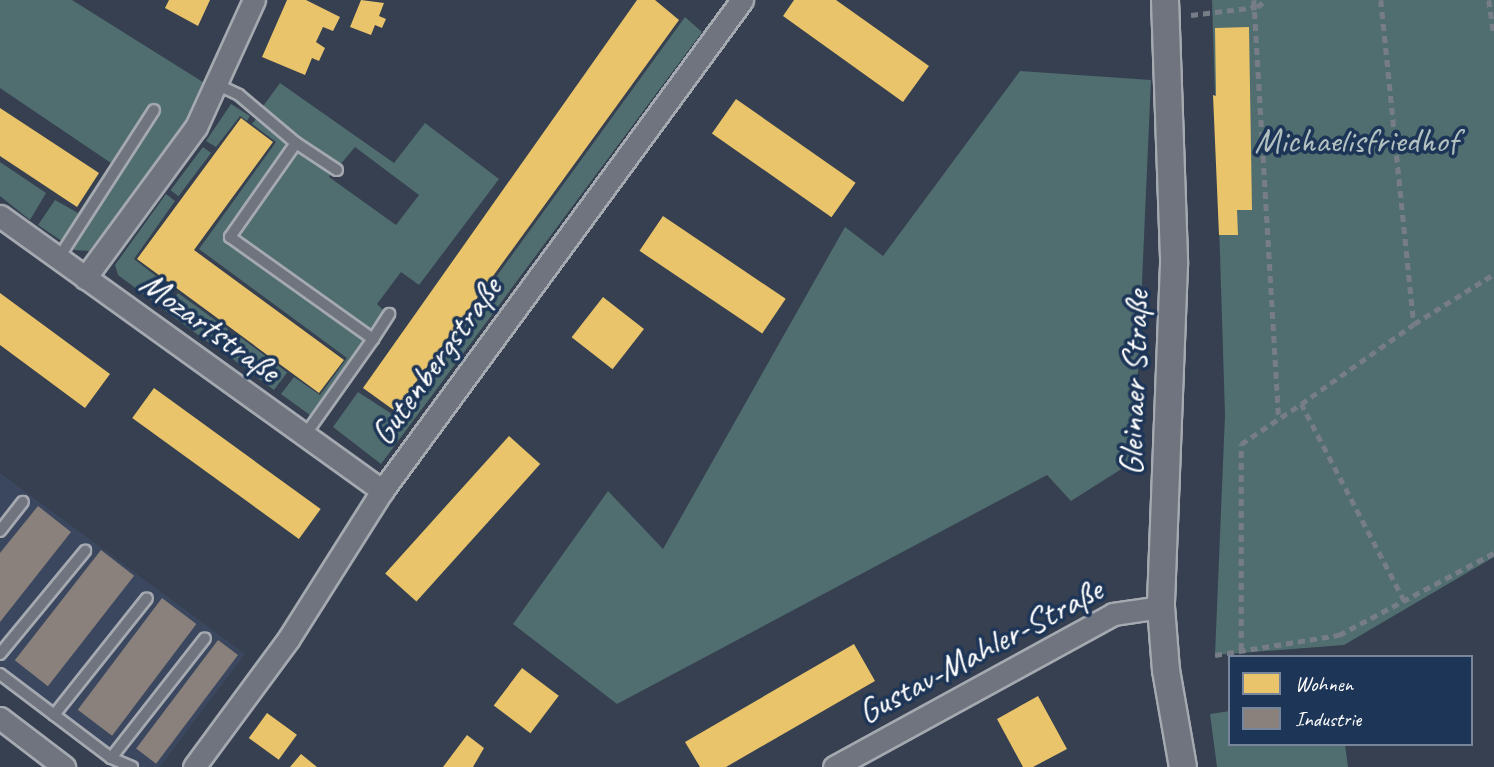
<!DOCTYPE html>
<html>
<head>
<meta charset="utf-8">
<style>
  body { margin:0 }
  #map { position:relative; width:1494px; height:767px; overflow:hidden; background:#364050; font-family:Caveat,sans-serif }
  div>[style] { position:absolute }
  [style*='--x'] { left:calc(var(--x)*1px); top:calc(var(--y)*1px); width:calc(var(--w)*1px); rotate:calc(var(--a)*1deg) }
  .built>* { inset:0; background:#3b475e }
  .green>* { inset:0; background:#506d6f; transform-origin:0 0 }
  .homes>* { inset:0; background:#e9c46a; transform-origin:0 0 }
  .industry>* { inset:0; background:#8a817c; transform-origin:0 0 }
  .path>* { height:4.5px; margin-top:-2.25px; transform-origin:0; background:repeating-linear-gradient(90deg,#777d86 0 7px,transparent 0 12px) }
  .roads { filter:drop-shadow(2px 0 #a5a9b0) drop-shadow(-2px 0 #a5a9b0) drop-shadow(0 2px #a5a9b0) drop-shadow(0 -2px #a5a9b0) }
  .service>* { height:10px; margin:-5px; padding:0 5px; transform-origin:5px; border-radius:5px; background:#6f747e }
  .minor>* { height:21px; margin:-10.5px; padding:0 10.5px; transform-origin:10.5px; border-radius:10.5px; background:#6f747e }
  .tertiary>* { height:26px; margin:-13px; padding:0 13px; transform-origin:13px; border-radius:13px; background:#6f747e }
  span { translate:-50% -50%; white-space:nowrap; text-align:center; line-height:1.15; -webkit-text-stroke:7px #1d3557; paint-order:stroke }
  .park-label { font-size:35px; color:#b2c0c0 }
  .street-label { font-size:35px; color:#fff }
  .legend { position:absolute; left:1228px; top:655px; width:245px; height:91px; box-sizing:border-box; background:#1d3557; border:2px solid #77869a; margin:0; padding:9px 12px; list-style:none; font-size:21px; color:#fff }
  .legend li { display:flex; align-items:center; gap:14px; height:35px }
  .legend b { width:35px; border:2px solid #77869a }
</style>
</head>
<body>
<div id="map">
  <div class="built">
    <div style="clip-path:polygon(0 473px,245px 654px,160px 767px,132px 767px,0 674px)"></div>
  </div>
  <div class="green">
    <div style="clip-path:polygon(0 0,72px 0,206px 84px,188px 120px,89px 251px,75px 250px,38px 225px,55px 200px,78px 213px,111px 163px,0 88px)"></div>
    <div style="clip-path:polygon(1212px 0,1494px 0,1494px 557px,1344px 645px,1215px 655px,1225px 415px)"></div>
    <div style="clip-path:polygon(685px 17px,702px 32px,381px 464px,333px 427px,358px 392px,395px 416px)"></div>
    <div style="clip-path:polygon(1020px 71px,1151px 80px,1134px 461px,1071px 501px,1047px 475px,617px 704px,513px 624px,608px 491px,663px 549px,845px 227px,883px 256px)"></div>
    <div style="clip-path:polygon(280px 83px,394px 163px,425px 123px,499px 179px,419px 285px,401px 272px,377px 304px,385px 312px,371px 332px,236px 234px,297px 148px,333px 170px,329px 177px,396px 225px,419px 195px,355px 147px,339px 166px,258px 113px)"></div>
    <div style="clip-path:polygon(231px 104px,250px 116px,247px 121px,240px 116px,216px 147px,206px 141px)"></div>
    <div style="clip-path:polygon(256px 119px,292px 144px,227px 238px,369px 340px,314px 418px,281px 394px,294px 377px,320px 395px,347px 358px,199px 249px,276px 142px,252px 124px)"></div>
    <div style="left:203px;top:147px;width:10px;height:54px;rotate:37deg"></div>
    <div style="clip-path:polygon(0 162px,46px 193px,30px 220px,0 196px)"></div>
    <div style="clip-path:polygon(166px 194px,175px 201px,134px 259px,170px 287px,157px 304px,118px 275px,115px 265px)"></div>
    <div style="left:178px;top:293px;width:62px;height:22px;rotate:36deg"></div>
    <div style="left:236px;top:334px;width:64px;height:22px;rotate:37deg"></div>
    <div style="clip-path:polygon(1230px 711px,1230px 744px,1345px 744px,1348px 767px,1217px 767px,1210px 714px)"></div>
  </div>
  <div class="homes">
    <div style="clip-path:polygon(169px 0,210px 0,198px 26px,165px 8px)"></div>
    <div style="clip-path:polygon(287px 0,306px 0,340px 17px,333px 31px,323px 27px,316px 42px,325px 48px,319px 61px,312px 58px,305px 75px,262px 57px)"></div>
    <div style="clip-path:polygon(361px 0,384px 3px,379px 16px,386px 19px,382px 28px,375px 25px,371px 35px,350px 27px)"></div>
    <div style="clip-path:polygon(637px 0,655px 0,679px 20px,395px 411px,363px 388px)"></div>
    <div style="clip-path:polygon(794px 0,836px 0,929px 66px,903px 102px,783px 16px)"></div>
    <div style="clip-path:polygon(1249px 27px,1252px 210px,1237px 210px,1238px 235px,1219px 235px,1213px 95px,1216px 96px,1215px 28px)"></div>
    <div style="left:736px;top:99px;width:146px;height:42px;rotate:35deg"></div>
    <div style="clip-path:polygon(0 108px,99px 173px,77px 207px,0 156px)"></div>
    <div style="clip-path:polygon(241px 118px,273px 142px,194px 250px,344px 360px,319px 393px,137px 259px)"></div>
    <div style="left:663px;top:216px;width:148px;height:42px;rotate:34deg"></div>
    <div style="clip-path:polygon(0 293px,110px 374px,85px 408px,0 345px)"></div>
    <div style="left:603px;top:297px;width:52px;height:51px;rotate:38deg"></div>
    <div style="left:154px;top:388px;width:206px;height:37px;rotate:36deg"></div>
    <div style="left:509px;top:436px;width:42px;height:185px;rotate:42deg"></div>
    <div style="clip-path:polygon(854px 644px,875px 681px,726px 767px,700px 767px,685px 742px)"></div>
    <div style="left:522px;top:668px;width:46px;height:47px;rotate:37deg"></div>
    <div style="clip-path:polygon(1038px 696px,1067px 749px,1033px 767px,1023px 767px,997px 719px)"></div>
    <div style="left:267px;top:713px;width:37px;height:31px;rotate:36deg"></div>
    <div style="clip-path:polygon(467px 735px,484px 748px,473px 767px,443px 767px)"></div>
    <div style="clip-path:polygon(301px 754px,317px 767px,290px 767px)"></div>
  </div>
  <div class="industry">
    <div style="clip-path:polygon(38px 506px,71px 532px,0 622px,0 553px)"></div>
    <div style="left:101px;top:550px;width:42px;height:140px;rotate:38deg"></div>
    <div style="left:162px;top:598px;width:43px;height:140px;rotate:37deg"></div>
    <div style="left:218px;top:640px;width:25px;height:136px;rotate:37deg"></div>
  </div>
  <div class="path">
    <div style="--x:1254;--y:0;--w:418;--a:86.6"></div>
    <div style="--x:1381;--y:0;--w:326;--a:84.2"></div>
    <div style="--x:1414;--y:324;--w:94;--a:-32"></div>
    <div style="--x:1489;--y:0;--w:34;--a:82"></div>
    <div style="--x:1191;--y:15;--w:66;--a:-6.9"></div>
    <div style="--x:1257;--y:7;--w:11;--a:-38"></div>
    <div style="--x:1404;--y:601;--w:222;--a:-117.6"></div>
    <div style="--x:1301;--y:404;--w:138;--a:-35.3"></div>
    <div style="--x:1241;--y:650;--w:206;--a:-90"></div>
    <div style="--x:1241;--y:444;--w:72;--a:-33.7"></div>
    <div style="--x:1215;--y:655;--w:126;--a:-9.2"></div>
    <div style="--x:1339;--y:635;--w:175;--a:-27.9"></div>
  </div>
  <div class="roads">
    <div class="service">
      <div style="--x:218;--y:85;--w:23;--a:25"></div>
      <div style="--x:239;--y:95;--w:75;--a:40.1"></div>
      <div style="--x:296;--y:143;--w:49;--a:33.4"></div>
      <div style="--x:296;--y:143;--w:115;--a:125.1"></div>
      <div style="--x:230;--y:237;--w:176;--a:35.5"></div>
      <div style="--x:373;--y:339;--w:118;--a:125.3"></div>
      <div style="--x:58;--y:259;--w:177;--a:-57.2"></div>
      <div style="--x:373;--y:339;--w:30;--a:-57"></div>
      <div style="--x:0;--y:531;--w:37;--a:-52"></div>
      <div style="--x:0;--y:654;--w:134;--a:-50.5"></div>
      <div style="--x:0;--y:674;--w:139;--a:37.1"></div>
      <div style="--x:111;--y:758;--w:23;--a:23"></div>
      <div style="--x:54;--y:715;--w:149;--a:-51.5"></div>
      <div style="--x:111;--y:758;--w:152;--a:-51.9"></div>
    </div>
    <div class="minor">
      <div style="--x:0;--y:216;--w:471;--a:35.7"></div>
      <div style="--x:85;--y:278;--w:187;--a:-53.7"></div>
      <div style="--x:196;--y:127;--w:140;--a:-65.5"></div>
      <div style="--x:0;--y:718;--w:81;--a:37.4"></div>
      <div style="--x:194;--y:767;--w:160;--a:-53.6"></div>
      <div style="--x:289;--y:638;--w:174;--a:-57.7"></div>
      <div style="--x:382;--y:491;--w:609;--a:-53.75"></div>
      <div style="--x:834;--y:767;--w:318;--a:-28.7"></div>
      <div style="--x:1113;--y:614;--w:49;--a:-8.3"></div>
    </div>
    <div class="tertiary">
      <div style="--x:1165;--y:0;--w:264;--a:88"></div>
      <div style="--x:1174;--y:264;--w:343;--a:92.2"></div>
      <div style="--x:1161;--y:607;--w:63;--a:85.5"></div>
      <div style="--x:1166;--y:670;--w:98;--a:80.1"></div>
    </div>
  </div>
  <div class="park-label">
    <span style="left:1356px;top:141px">Michaelisfriedhof</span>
  </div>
  <div class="street-label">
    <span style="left:210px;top:327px;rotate:36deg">Mozartstraße</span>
    <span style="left:436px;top:361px;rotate:-54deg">Gutenbergstraße</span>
    <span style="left:1134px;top:383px;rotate:-88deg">Gleinaer Straße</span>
    <span style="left:980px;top:651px;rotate:-28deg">Gustav-Mahler-Straße</span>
  </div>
  <ul class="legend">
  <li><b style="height:19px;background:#e9c46a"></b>Wohnen</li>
  <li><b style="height:19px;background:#8a817c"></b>Industrie</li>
  </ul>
</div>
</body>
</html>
